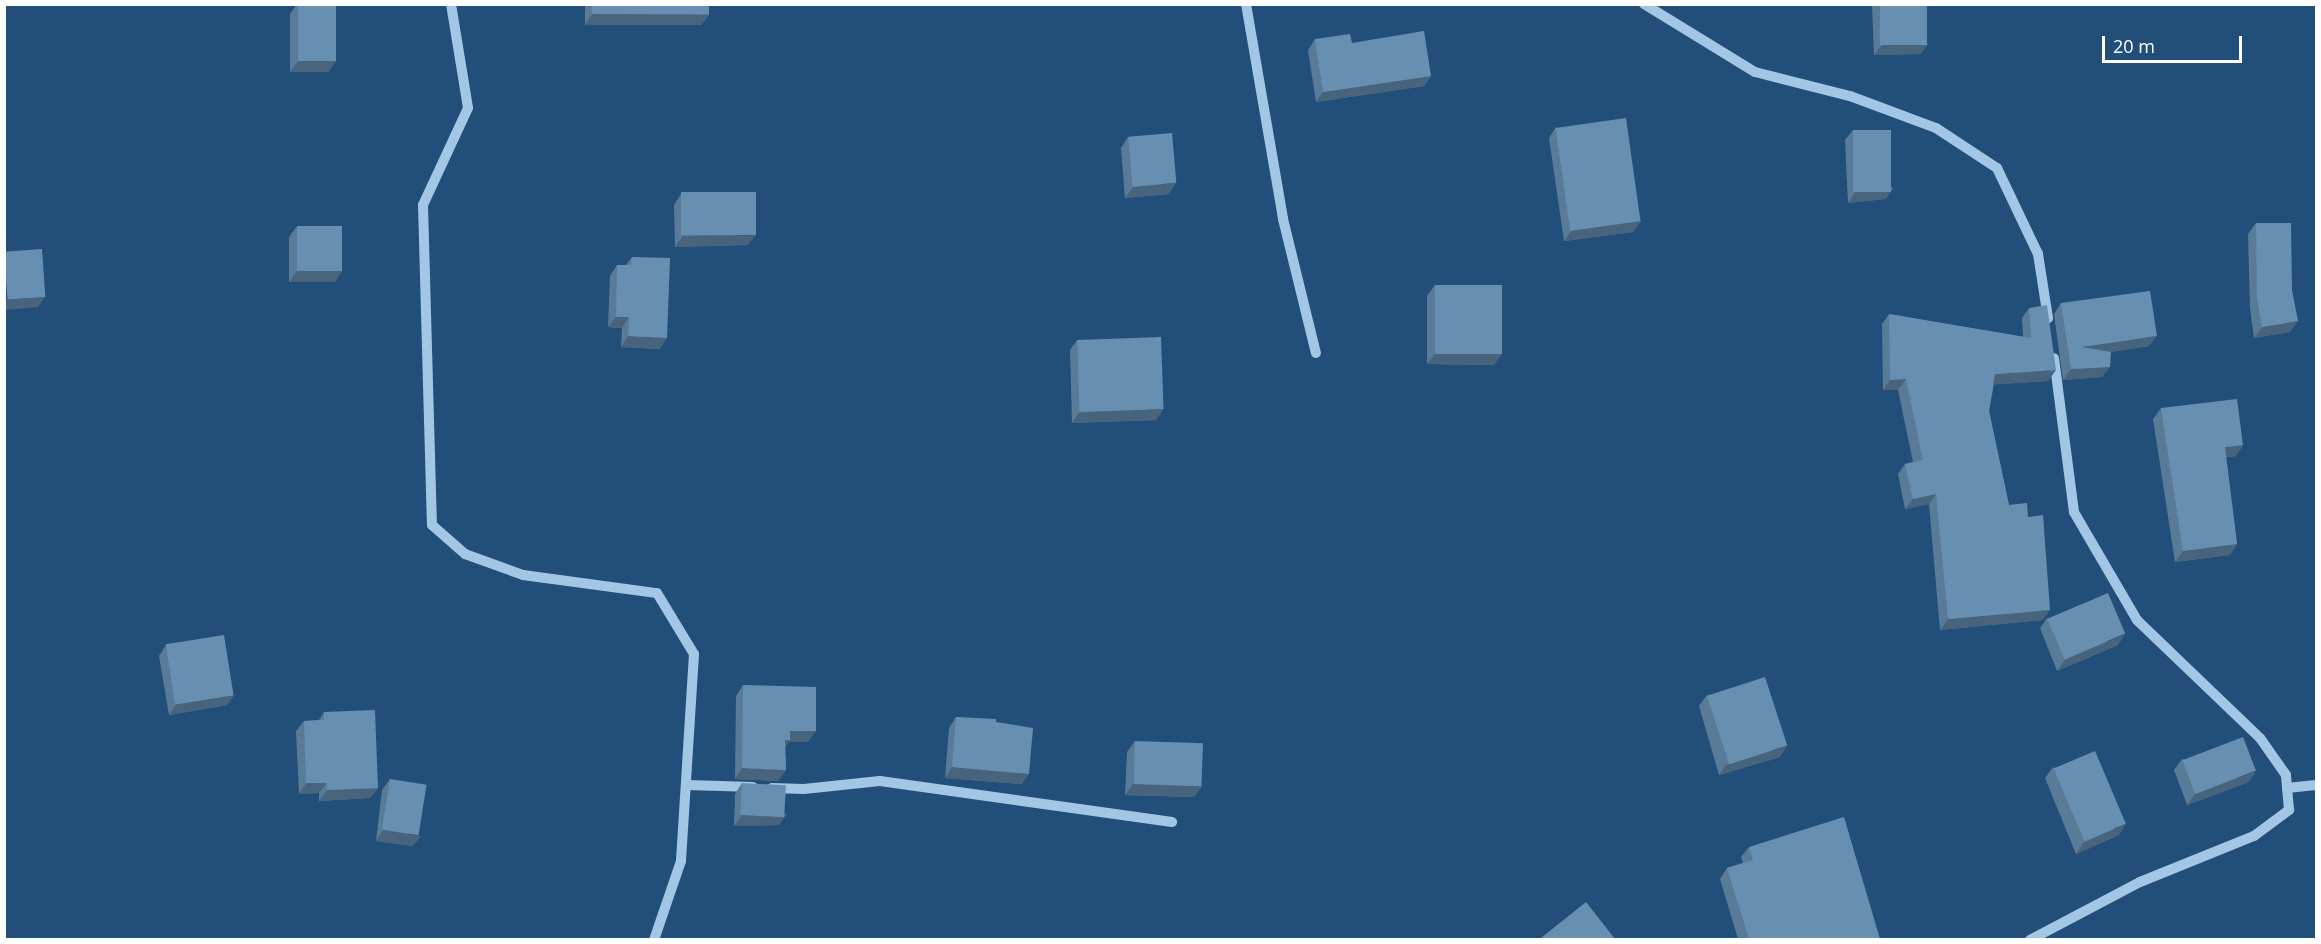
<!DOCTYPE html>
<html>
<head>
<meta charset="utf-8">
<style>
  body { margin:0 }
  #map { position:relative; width:2321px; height:944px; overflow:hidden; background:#224f79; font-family:"Open Sans",sans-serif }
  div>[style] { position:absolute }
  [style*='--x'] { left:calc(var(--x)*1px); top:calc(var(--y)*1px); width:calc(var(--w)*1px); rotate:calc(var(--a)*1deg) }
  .minor>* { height:10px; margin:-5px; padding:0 5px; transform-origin:5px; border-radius:5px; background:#a4c6e5 }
  .wall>* { inset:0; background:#597b98 }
  .shaded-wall>* { inset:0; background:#48647c }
  .building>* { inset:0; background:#678fb1; transform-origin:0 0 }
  span { translate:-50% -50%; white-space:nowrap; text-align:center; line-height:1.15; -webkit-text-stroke:4.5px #224f79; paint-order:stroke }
  .frame { position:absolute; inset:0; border:6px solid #fff; pointer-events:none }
  .scale { position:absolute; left:2102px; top:36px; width:140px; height:27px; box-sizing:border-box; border:3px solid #fff; border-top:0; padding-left:8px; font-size:18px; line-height:21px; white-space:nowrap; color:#fff; -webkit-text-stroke:4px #224f79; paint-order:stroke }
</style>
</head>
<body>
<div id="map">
  <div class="minor">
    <div style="--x:451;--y:4;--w:105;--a:80.7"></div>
    <div style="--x:468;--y:108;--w:107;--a:114.9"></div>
    <div style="--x:423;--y:205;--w:320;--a:88.4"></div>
    <div style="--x:432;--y:525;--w:44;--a:41.3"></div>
    <div style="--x:465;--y:554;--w:62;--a:19.9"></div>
    <div style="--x:523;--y:575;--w:135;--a:7.7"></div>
    <div style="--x:657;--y:593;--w:71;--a:58.8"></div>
    <div style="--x:694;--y:654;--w:207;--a:93.6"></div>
    <div style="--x:681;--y:861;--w:83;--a:108.9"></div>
    <div style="--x:1246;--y:4;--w:218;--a:80.2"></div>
    <div style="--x:1283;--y:219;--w:138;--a:76.2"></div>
    <div style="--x:1644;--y:4;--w:130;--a:31.5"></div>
    <div style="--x:1755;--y:72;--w:98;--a:14.2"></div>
    <div style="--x:1850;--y:96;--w:92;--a:20.4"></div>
    <div style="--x:1936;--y:128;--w:73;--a:33.3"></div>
    <div style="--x:1997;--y:168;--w:95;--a:64.5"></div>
    <div style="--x:2038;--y:254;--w:65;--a:81.1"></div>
    <div style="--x:688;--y:785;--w:65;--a:1.8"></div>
    <div style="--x:772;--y:788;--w:32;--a:2"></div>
    <div style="--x:804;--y:789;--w:76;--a:-6"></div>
    <div style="--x:880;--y:781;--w:295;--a:8"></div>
    <div style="--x:2287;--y:788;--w:29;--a:-6"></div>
    <div style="--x:2030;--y:940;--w:124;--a:-27.8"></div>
    <div style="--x:2140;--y:882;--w:123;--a:-22"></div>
    <div style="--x:2254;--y:836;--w:44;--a:-36.6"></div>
    <div style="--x:2289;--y:810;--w:35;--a:-95"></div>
    <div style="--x:2286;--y:775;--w:45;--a:-125.1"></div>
    <div style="--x:2260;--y:738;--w:170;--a:-136.2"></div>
    <div style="--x:2137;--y:620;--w:125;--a:-120.3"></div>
    <div style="--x:2074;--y:512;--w:155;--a:-97.4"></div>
  </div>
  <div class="wall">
    <div style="clip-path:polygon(297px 4px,336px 4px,336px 61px,328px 72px,290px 72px,290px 14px)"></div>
    <div style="clip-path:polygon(585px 4px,709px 4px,709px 15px,701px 25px,585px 25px)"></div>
    <div style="clip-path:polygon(1872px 4px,1927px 4px,1921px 54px,1874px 55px)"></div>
    <div style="clip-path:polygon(1315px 39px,1352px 43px,1431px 76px,1424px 86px,1316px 102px,1308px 50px)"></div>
    <div style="clip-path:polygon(1556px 127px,1641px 221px,1633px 232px,1564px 241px,1549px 138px)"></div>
    <div style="clip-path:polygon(1853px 130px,1893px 189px,1885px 199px,1848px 203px,1845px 140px)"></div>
    <div style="clip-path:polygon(1128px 137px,1169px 194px,1125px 198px,1121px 148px)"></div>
    <div style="clip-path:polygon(681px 194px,748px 245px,675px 247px,674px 205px)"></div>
    <div style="clip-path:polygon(2256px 223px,2290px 332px,2254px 338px,2250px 308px,2248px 234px)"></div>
    <div style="clip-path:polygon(297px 226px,335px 282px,289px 282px,289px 237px)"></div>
    <div style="clip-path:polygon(632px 257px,660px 349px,621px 347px,622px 328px,608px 327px,610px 276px,617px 265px,626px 265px)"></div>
    <div style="clip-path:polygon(1435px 285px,1494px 365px,1427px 364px,1427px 296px)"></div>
    <div style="clip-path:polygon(2061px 303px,2149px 346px,2110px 352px,2102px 377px,2063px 380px,2054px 314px)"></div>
    <div style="clip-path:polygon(2029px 308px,2048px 381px,1994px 384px,1989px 411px,2009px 505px,2028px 517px,2043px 620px,1940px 630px,1929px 504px,1905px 509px,1898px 474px,1905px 464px,1913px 462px,1898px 390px,1883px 390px,1882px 324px,1889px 314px,2023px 337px,2022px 318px)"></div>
    <div style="clip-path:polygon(1077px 340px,1156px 420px,1072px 423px,1070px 350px)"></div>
    <div style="clip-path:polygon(2161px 408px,2243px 445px,2236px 456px,2226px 457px,2237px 544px,2230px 555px,2175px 562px,2153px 419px)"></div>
    <div style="clip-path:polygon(2047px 618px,2118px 645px,2057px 671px,2040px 628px)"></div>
    <div style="clip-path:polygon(166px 645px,234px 695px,227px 705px,169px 715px,159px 656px)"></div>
    <div style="clip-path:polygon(743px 685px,808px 742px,789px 742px,785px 747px,786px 770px,778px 781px,735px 779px,736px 696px)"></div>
    <div style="clip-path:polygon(1707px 695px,1780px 757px,1719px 775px,1699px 706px)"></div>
    <div style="clip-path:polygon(324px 712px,378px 788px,370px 798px,319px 801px,319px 793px,299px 794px,296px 731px,304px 721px,319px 720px)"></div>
    <div style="clip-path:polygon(956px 717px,996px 722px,1022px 784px,945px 778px,949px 728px)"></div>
    <div style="clip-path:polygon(1135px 741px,1202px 786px,1194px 797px,1125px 795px,1127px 752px)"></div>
    <div style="clip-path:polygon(2182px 759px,2249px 782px,2187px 805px,2174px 770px)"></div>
    <div style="clip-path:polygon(2053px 767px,2119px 835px,2076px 854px,2045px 778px)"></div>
    <div style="clip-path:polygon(390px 779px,413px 846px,376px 841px,382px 790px)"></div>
    <div style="clip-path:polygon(742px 783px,779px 825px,734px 826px,735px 794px)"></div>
    <div style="clip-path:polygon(1749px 847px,1880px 939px,1738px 939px,1720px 879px,1727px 868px,1743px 863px,1741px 857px)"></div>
  </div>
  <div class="shaded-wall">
    <div style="clip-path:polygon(592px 14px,709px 15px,701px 25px,585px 25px)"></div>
    <div style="clip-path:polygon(1929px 43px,1921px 54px,1874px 55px,1882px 45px)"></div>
    <div style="clip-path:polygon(298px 61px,336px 61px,328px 72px,290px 72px)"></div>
    <div style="clip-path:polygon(1431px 76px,1424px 86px,1316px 102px,1323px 92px)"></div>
    <div style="clip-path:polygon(1176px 183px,1169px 194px,1125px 198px,1133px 187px)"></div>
    <div style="clip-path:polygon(1893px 189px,1885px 199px,1848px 203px,1855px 192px)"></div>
    <div style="clip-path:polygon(1641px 221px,1633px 232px,1564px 241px,1571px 231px)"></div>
    <div style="clip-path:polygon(756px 235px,748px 245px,675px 247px,683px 236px)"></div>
    <div style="clip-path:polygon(297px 271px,342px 271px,335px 282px,289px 282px)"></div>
    <div style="clip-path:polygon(45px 297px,38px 307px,4px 310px,4px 300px)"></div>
    <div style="clip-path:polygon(616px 317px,629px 317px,622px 328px,608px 327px)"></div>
    <div style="clip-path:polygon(2298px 321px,2290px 332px,2254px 338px,2262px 327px)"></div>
    <div style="clip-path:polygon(628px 336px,667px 338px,660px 349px,621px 347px)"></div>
    <div style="clip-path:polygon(2157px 336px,2149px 346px,2073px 358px,2081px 347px)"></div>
    <div style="clip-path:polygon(1435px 354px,1502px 354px,1494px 365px,1427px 364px)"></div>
    <div style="clip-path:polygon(2110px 367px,2102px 377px,2063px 380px,2071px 369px)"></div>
    <div style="clip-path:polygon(2056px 370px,2048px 381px,1988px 385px,1995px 374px)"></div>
    <div style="clip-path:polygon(1906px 379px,1898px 390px,1883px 390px,1890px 380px)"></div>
    <div style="clip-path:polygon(1164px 409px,1156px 420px,1072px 423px,1079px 412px)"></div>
    <div style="clip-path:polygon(2243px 445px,2236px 456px,2218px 458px,2225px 447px)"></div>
    <div style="clip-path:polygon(1936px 494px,1929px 504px,1905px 509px,1913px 499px)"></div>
    <div style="clip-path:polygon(2237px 544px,2230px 555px,2175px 562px,2183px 551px)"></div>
    <div style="clip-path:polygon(2050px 610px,2043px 620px,1940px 630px,1948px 619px)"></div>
    <div style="clip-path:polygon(2125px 634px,2118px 645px,2057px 671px,2065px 660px)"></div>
    <div style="clip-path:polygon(234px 695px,227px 705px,169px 715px,176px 704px)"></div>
    <div style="clip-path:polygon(790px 731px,816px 731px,808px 742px,789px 742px,783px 751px,778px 751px)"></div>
    <div style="clip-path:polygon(1787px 746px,1780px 757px,1719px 775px,1726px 765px)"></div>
    <div style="clip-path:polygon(952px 767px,1029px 774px,1022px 784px,945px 778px)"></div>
    <div style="clip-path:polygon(742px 768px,786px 770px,778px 781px,735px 779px)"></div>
    <div style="clip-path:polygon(2256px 771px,2249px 782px,2187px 805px,2195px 794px)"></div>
    <div style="clip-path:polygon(306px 783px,327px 783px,319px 793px,299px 794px)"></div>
    <div style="clip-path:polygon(1133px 784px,1202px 786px,1194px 797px,1125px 795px)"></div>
    <div style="clip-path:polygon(378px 788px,370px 798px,319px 801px,327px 790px)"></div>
    <div style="clip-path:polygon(787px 814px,779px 825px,734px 826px,742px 815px)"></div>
    <div style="clip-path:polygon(2126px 824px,2119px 835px,2076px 854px,2083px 843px)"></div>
    <div style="clip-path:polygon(383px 830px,421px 836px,413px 846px,376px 841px)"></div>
  </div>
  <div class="building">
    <div style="left:298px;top:4px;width:38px;height:57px"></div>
    <div style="left:592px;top:4px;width:117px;height:10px"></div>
    <div style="left:1880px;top:4px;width:47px;height:41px"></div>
    <div style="clip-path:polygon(1424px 31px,1431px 76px,1323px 92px,1315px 39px,1350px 34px,1352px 43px)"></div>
    <div style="left:1626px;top:118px;width:104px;height:71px;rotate:82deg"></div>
    <div style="left:1853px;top:130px;width:38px;height:62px"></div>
    <div style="left:1172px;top:133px;width:50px;height:44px;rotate:85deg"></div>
    <div style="left:756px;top:192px;width:43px;height:75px;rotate:90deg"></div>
    <div style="clip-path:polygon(2256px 223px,2291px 223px,2292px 290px,2298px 321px,2262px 327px,2257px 298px)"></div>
    <div style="left:297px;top:226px;width:45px;height:45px"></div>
    <div style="left:42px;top:249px;width:48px;height:38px;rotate:86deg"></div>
    <div style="clip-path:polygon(632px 257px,670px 258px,667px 338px,628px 336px,629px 317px,616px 317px,617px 265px,631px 265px)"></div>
    <div style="left:1435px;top:285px;width:67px;height:69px"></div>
    <div style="clip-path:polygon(2150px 291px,2157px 336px,2081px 347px,2111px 352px,2110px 367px,2071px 369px,2061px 303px)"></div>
    <div style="clip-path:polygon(2047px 305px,2056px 370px,1995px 374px,1989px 411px,2009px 505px,2027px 503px,2028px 517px,2043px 515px,2050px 610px,1948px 619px,1936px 494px,1913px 499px,1905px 464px,1923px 460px,1906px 379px,1890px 380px,1889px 314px,2031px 338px,2029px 308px)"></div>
    <div style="left:1161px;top:337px;width:72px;height:84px;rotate:88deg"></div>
    <div style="clip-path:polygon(2237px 399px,2243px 445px,2225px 447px,2237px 544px,2183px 551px,2161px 408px)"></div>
    <div style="left:2108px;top:593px;width:44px;height:66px;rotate:67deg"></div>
    <div style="left:224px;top:635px;width:61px;height:59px;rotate:81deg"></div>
    <div style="left:1765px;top:677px;width:72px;height:61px;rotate:72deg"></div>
    <div style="clip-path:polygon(743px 685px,816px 687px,816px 731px,790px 731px,790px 740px,785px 740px,786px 770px,742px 768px)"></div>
    <div style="clip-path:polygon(375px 710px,378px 788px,327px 790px,327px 783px,306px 783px,304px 721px,324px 720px,324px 712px)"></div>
    <div style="clip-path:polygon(956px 717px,996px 719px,996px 722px,1033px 728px,1029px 774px,952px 767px)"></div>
    <div style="left:2243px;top:737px;width:36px;height:65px;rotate:69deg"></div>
    <div style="left:1135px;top:741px;width:68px;height:43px;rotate:2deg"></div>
    <div style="left:2095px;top:751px;width:79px;height:45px;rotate:67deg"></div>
    <div style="left:390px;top:779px;width:37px;height:51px;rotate:9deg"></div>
    <div style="left:742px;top:783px;width:44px;height:32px;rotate:3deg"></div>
    <div style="clip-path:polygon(1844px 817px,1880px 939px,1749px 939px,1727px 868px,1753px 860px,1749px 847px)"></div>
    <div style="clip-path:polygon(1586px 902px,1615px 939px,1542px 939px,1541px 938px)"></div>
  </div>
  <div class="frame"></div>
  <div class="scale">20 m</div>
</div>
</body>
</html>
